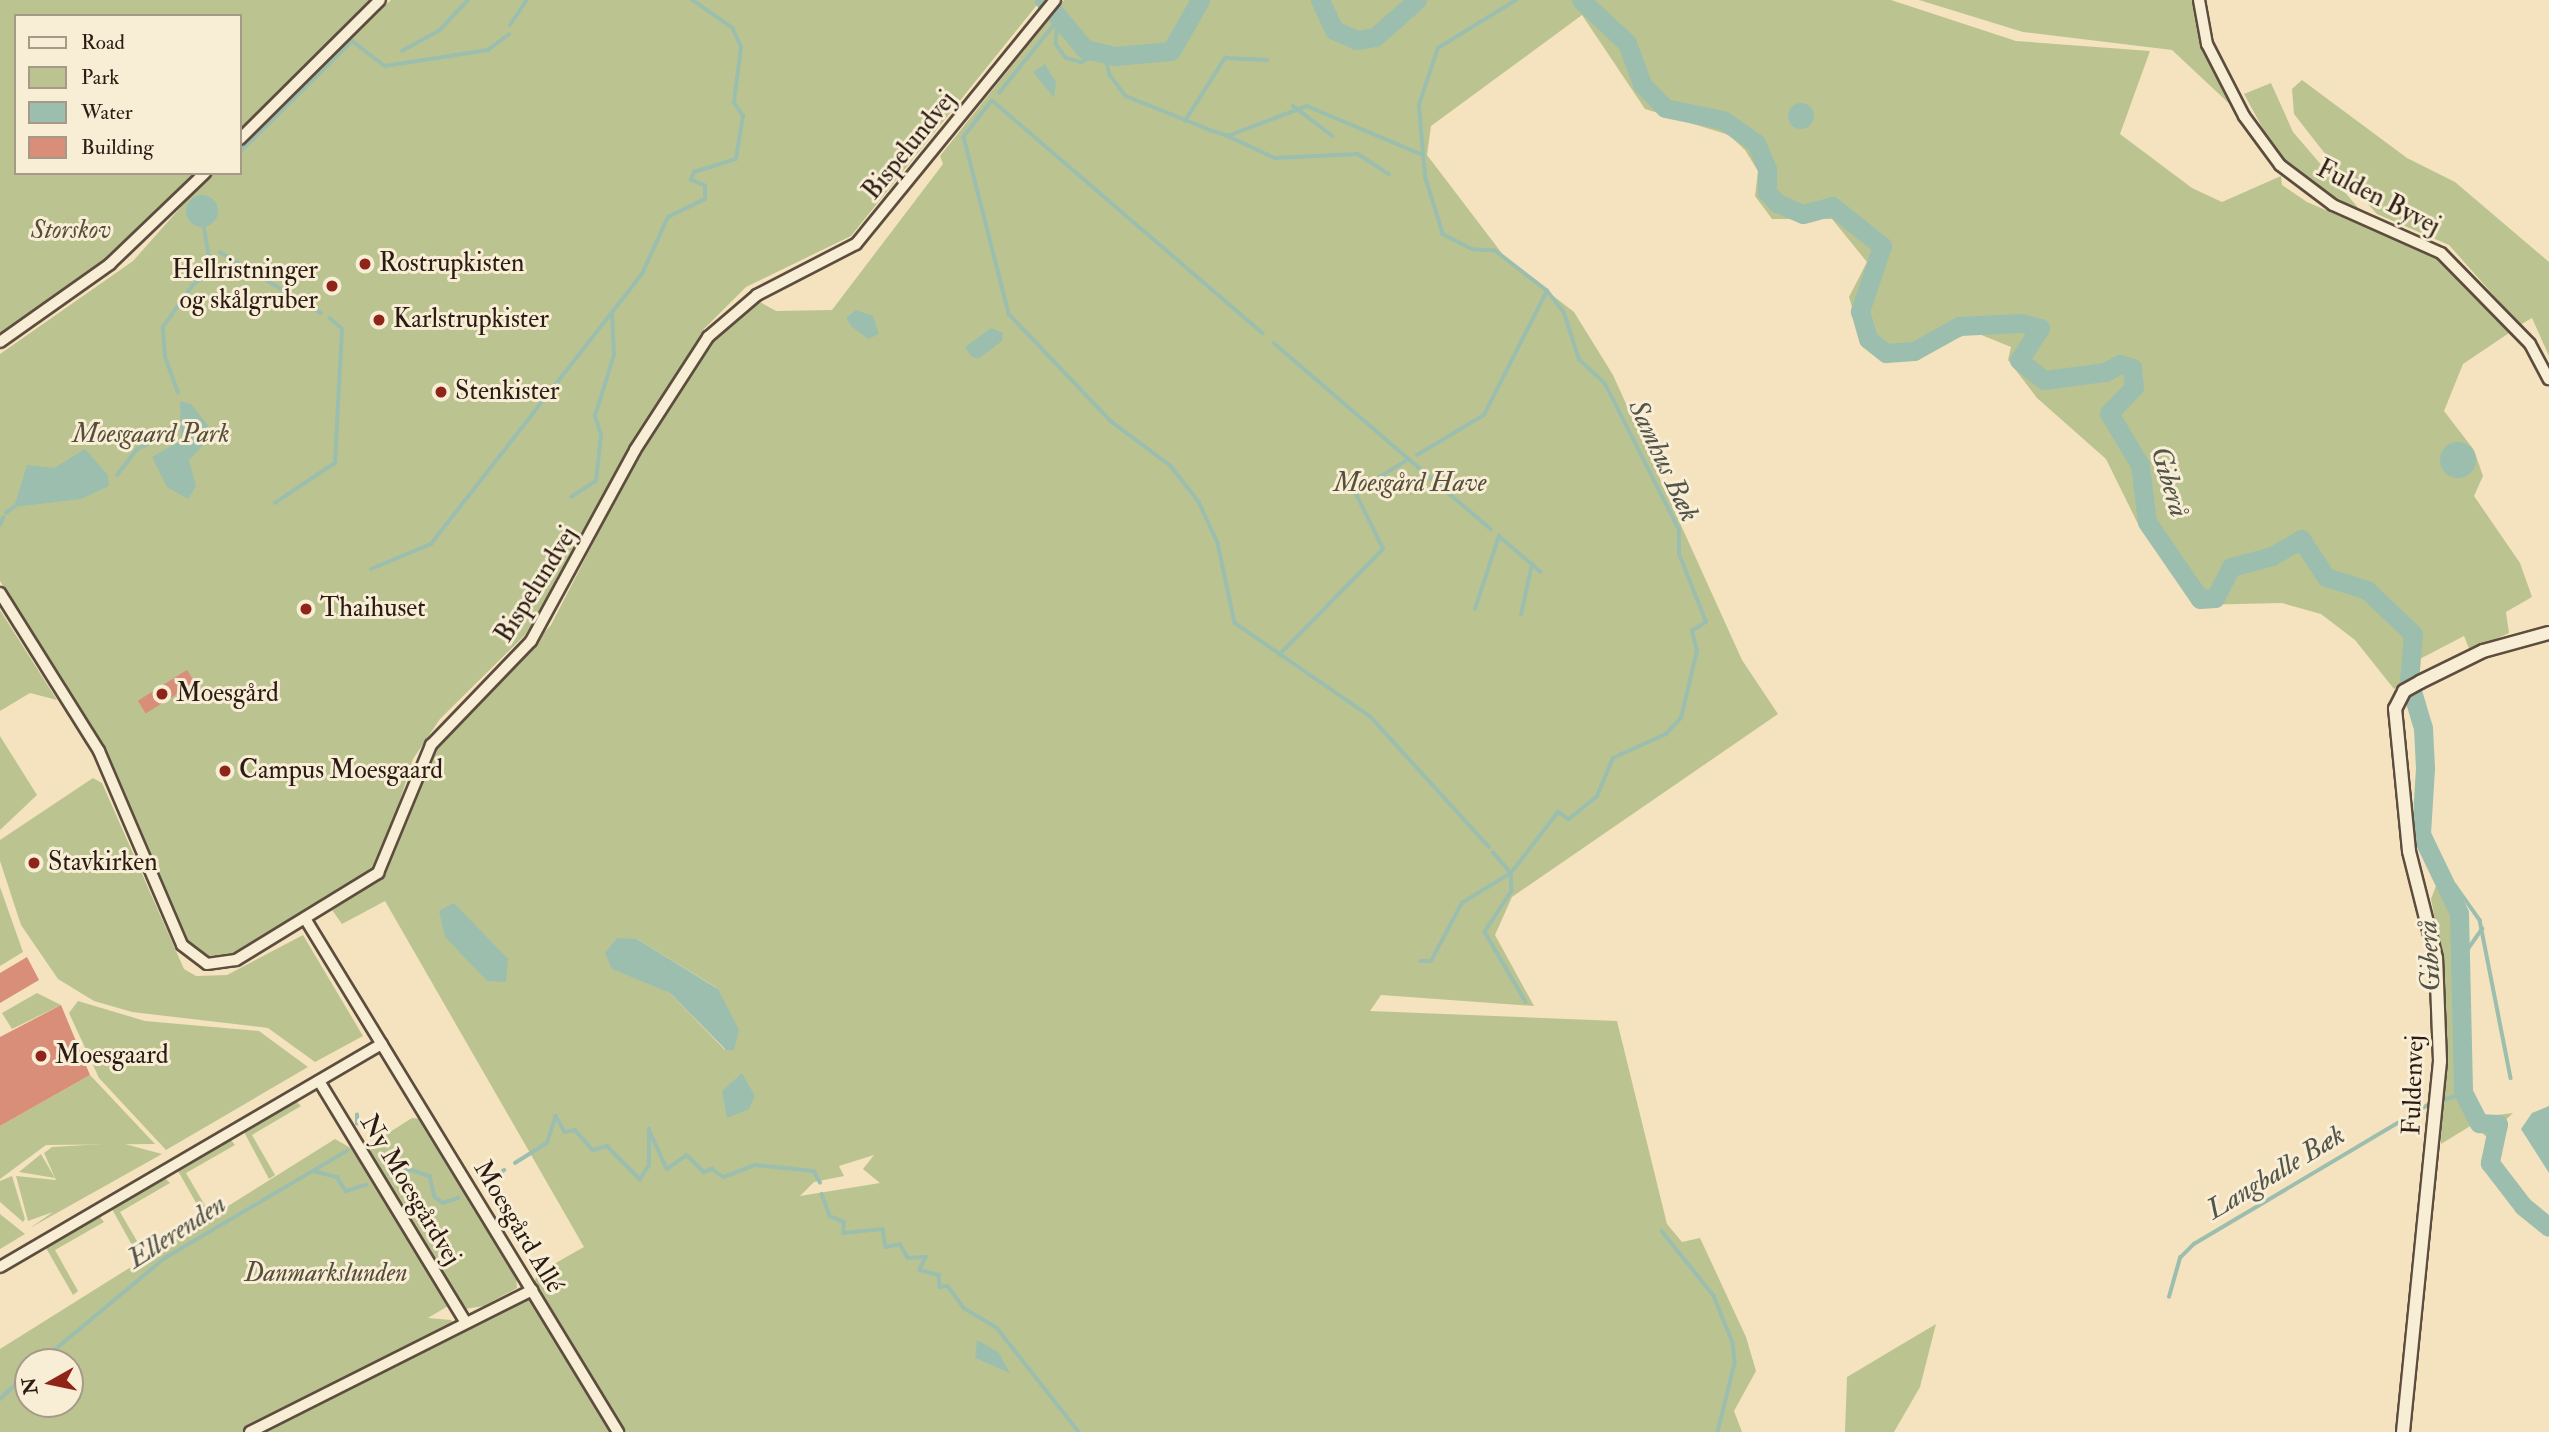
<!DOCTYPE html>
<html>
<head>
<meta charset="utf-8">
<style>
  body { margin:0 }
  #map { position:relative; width:2549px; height:1432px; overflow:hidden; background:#f4e3be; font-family:"IM FELL Double Pica",serif }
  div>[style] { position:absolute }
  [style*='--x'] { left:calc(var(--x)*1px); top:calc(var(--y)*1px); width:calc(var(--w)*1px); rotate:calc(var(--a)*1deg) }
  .green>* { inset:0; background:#bbc491 }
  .water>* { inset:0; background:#9cbeae }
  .round { border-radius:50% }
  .stream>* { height:3.5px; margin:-1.75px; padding:0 1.75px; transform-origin:1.75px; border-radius:1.75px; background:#9cbeae }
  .river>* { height:19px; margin:-9.5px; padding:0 9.5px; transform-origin:9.5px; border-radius:9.5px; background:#9cbeae }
  .building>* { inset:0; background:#d98e79; transform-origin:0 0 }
  .roads { filter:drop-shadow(2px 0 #5d4d3e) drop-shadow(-2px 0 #5d4d3e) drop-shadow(0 2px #5d4d3e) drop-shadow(0 -2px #5d4d3e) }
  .minor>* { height:10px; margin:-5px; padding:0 5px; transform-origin:5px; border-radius:5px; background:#f8edd5 }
  .tertiary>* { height:12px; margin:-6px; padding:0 6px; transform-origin:6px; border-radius:6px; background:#f8edd5 }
  .dots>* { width:19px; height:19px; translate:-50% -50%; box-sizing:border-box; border:4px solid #f8edd5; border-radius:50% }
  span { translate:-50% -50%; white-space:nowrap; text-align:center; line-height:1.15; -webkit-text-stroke:6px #f8edd5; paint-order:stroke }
  .street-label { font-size:26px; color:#2b1b14 }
  .park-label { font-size:26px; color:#564e3a; font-style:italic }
  .poi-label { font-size:26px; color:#2b1b14 }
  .left { translate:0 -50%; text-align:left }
  .right { translate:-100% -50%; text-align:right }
  .water-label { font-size:28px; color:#53544a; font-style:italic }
  .legend { position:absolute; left:14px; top:14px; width:228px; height:161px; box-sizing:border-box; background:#f8edd5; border:2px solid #a69988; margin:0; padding:9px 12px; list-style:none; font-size:21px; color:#2b1b14 }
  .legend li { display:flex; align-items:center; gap:14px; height:35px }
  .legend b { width:35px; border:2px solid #a69988 }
  .north { position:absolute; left:14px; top:1348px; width:70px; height:70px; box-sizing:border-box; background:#f8edd5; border:2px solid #a69988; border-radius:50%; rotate:261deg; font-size:19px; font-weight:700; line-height:28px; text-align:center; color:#2b1b14 }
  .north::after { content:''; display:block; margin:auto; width:24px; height:32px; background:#8f2418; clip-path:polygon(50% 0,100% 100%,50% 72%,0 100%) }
</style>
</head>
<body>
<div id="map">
  <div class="green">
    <div style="clip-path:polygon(0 0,372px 0,240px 129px,240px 16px,16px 16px,16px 173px,197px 173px,86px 277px,0 333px)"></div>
    <div style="clip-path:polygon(391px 0,1041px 0,851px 236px,746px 287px,704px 329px,525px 635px,440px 719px,413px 759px,380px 863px,243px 952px,205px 959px,184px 940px,93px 728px,0 581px,0 354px,133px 261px,211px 173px,240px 173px,240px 146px)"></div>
    <div style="clip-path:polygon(evenodd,1064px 0,1891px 0,2016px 41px,2150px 51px,2120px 134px,2192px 188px,2222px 202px,2281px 176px,2282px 185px,2307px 202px,2433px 256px,2509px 333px,2463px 364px,2444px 411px,2474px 450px,2483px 476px,2474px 496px,2520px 563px,2532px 597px,2506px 612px,2509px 633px,2470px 651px,2464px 636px,2416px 661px,2415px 678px,2394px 689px,2355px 640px,2321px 614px,2282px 603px,2196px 605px,2137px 522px,2106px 459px,2037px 398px,2008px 360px,2011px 347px,1974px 332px,1893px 361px,1864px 347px,1849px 297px,1867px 262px,1832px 219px,1772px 219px,1755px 196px,1758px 171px,1745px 150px,1729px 135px,1645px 109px,1582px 15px,1431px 126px,1427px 155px,1507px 260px,1574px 312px,1613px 375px,1742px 660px,1778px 714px,1512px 897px,1495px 935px,1534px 1006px,1381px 995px,1370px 1011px,1617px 1021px,1667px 1224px,1682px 1242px,1700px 1238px,1746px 1337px,1756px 1371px,1734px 1411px,1742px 1432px,0 1432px,0 1349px,335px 1139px,356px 1151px,448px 1306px,428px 1318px,451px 1320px,459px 1330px,526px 1301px,538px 1273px,584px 1247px,385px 901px,342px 924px,332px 910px,372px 885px,390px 860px,438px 747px,551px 625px,638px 456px,712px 339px,758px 301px,776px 311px,832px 310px,943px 164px,940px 156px,1064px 0,637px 939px,717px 988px,725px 1050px,670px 993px,624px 970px,637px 939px,1064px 0,874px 1155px,863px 1169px,880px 1183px,800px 1196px,814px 1182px,844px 1176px,839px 1166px,874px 1155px,1064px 0,28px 1362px,70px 1362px,70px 1404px,28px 1404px,28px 1362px)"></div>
    <div style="clip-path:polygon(1919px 0,2194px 0,2199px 40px,2235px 109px,2172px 50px,2023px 32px)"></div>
    <div style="clip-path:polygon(2302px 80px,2407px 158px,2455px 182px,2549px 262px,2549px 356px,2532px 318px,2520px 325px,2449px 245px,2377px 214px,2344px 178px,2294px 114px,2292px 89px)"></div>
    <div style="clip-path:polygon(2271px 83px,2293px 132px,2361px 211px,2307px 182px,2275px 151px,2244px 94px)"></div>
    <div style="clip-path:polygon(0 610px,57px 700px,30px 693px,0 711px)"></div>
    <div style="clip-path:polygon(0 736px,37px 795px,0 830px)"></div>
    <div style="clip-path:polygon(93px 778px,102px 783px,184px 969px,196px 976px,227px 975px,303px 935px,363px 1036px,315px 1062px,268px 1028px,132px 1012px,94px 1001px,58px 979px,21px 925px,0 861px,0 840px)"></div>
    <div style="clip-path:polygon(2443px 867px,2465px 911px,2470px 1105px,2481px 1117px,2513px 1113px,2487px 1137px,2472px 1125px,2441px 1144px,2444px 966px,2431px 899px)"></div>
    <div style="clip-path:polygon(0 887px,23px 952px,0 966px)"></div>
    <div style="clip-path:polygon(37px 993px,61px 1005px,12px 1029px,2px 1013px)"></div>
    <div style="clip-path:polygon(78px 1001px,145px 1021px,259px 1031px,308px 1067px,166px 1150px,99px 1078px,69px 1013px)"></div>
    <div style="clip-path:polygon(90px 1075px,155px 1144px,46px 1145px,0 1179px,0 1126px)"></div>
    <div style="clip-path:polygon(296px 1101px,301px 1106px,252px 1135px,275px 1175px,269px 1179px,244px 1132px)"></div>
    <div style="clip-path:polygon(412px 1118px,422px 1119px,516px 1276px,517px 1288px,484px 1306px,465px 1309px,460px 1302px,370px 1155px,371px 1144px)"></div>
    <div style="clip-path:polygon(230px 1139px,235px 1145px,186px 1173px,210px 1214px,204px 1217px,178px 1171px)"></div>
    <div style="clip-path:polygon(121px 1143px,162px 1154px,30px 1228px,53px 1212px,28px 1221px,16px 1176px,56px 1180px,44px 1153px,52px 1147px)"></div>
    <div style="clip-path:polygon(41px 1154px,55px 1178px,19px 1172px)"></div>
    <div style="clip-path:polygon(12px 1176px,25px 1219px,23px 1222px,0 1202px,0 1181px)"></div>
    <div style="clip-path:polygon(165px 1178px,170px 1183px,120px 1212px,144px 1253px,138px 1256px,112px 1209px)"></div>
    <div style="clip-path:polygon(0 1214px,25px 1234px,0 1249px)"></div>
    <div style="clip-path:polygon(100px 1217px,104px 1222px,55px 1250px,78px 1291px,73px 1295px,46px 1248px)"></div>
    <div style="clip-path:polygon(1936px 1324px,1920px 1387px,1894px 1432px,1845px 1432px,1847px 1377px)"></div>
  </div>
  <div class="water">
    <div style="clip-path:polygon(1045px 64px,1056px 82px,1054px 98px,1033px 72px)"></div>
    <div class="round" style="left:1788px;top:103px;width:26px;height:26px"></div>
    <div class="round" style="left:186px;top:195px;width:32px;height:32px"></div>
    <div style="clip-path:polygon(856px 310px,873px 316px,879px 334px,868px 339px,851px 326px,846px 318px)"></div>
    <div style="clip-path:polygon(991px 328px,1003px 333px,1002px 341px,978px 359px,971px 356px,965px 347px)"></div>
    <div style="clip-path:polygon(180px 401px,191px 404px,208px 425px,208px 440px,189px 460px,196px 486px,188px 499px,167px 487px,152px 457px,181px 440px)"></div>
    <div class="round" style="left:2440px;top:442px;width:36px;height:36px"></div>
    <div style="clip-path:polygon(85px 449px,108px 475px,109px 486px,81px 499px,14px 507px,27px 465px,54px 468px)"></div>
    <div style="clip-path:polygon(454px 903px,508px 959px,506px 982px,487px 981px,445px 937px,439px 911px)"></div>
    <div style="clip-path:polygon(617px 938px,637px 939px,718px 989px,739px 1030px,734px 1050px,726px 1050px,670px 993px,612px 969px,605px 953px)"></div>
    <div style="clip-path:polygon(742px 1073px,755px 1096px,749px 1109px,727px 1118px,722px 1091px)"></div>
    <div style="clip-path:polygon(2549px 1106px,2549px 1173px,2521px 1129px,2532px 1113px)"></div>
    <div style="clip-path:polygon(977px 1340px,998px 1352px,1010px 1373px,975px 1358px)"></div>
  </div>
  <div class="stream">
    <div style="--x:1058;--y:22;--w:22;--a:95"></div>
    <div style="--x:1056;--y:44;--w:17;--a:54"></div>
    <div style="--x:1066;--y:58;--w:16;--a:15"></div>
    <div style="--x:1081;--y:62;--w:23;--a:-23"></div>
    <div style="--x:510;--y:25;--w:30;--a:-56"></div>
    <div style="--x:402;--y:51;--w:43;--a:-28.9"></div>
    <div style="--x:440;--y:30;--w:41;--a:-47"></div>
    <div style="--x:1105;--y:54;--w:22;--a:77"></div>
    <div style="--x:1110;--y:75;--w:26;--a:53"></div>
    <div style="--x:1126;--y:96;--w:91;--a:22"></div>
    <div style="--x:1210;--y:130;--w:19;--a:18"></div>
    <div style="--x:1228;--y:136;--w:85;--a:-20.8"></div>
    <div style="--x:1307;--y:106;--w:126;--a:22.9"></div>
    <div style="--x:999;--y:93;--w:94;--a:-51.1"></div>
    <div style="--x:1293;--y:106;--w:50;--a:36.9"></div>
    <div style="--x:1185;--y:121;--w:75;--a:-57.6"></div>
    <div style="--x:1225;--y:58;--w:42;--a:2.7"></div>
    <div style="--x:1228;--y:136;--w:52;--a:25.1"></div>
    <div style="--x:1275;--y:158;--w:83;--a:-2.8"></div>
    <div style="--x:1358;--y:154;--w:37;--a:33"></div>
    <div style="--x:240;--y:152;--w:158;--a:-44.7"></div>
    <div style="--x:352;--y:41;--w:41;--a:37.1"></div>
    <div style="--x:385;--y:66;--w:104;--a:-8.8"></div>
    <div style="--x:488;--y:50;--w:26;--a:-37"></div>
    <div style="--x:220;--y:252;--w:118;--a:31.1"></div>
    <div style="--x:1263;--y:334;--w:357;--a:-139.3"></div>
    <div style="--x:992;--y:101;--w:46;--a:127.9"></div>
    <div style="--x:964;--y:137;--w:183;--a:75.7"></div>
    <div style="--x:1009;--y:314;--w:149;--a:46.4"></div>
    <div style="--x:1112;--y:422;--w:74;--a:36.7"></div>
    <div style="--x:1171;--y:466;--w:46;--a:52.1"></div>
    <div style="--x:1199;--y:502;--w:45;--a:65.1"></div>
    <div style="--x:1218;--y:543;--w:82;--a:78"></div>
    <div style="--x:1235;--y:623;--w:164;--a:34.6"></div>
    <div style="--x:1370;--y:716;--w:177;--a:47.7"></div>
    <div style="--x:1274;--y:343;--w:207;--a:40.7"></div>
    <div style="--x:178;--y:393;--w:37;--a:-110"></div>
    <div style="--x:165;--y:358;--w:31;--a:-94"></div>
    <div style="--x:163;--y:327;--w:50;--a:-54.7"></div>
    <div style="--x:192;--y:286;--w:24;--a:-38"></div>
    <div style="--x:211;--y:271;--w:44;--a:-99.2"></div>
    <div style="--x:1417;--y:455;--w:78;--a:-30.8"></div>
    <div style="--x:1484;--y:415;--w:139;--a:-63.1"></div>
    <div style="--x:117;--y:475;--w:33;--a:-52"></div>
    <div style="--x:137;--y:449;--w:44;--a:-24.2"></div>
    <div style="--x:1439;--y:485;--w:68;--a:40.2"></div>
    <div style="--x:571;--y:497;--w:30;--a:-33"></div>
    <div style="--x:596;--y:481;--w:46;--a:-83.8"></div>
    <div style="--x:601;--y:435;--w:20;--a:-108"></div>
    <div style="--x:595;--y:416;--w:64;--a:-72.7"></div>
    <div style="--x:614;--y:355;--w:40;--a:-92.9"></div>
    <div style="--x:275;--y:503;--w:72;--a:-33.7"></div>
    <div style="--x:335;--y:463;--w:134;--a:-87"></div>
    <div style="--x:342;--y:329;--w:16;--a:-140"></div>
    <div style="--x:6;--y:513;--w:10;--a:-37"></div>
    <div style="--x:0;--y:525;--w:8;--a:-67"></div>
    <div style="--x:371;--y:569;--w:65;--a:-22.6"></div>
    <div style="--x:431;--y:544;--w:343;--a:-52"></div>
    <div style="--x:642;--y:274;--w:63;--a:-65.5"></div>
    <div style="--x:668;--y:217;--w:41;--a:-25.9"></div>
    <div style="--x:705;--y:199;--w:13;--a:-90"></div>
    <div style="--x:705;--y:186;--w:15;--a:-157"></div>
    <div style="--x:691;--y:180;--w:9;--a:-69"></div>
    <div style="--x:694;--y:172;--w:44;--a:-17.2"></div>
    <div style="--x:736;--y:159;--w:44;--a:-80.8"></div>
    <div style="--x:743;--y:116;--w:16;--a:-125"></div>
    <div style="--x:734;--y:103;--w:56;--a:-82.9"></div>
    <div style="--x:741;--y:47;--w:21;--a:-115"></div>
    <div style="--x:732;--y:28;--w:49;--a:-145"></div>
    <div style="--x:1475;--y:609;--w:77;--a:-71.8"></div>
    <div style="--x:1499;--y:536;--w:55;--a:40.6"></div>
    <div style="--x:1521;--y:615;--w:52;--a:-77.8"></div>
    <div style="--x:1279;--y:655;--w:148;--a:-45.5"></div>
    <div style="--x:1383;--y:549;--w:64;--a:-116.2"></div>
    <div style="--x:1355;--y:492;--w:63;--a:-31.4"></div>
    <div style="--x:1493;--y:852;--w:28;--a:49"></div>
    <div style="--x:1511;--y:873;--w:18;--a:87"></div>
    <div style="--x:1512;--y:891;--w:49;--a:123.4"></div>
    <div style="--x:1485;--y:932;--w:81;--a:59.6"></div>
    <div style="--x:2443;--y:880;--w:13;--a:23"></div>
    <div style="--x:2455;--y:885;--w:43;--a:54.5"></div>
    <div style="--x:2480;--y:920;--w:161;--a:78.9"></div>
    <div style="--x:2461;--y:959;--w:37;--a:-55"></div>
    <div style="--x:1420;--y:961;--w:11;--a:0"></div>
    <div style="--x:1431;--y:961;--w:66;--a:-61.9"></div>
    <div style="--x:1462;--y:903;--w:57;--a:-31.5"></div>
    <div style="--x:1511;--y:873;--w:77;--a:-52.4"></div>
    <div style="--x:1558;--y:812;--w:13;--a:32"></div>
    <div style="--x:1569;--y:819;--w:36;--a:-39"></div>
    <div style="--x:1597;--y:796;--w:41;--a:-67.2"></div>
    <div style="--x:1613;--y:758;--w:58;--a:-24.4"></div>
    <div style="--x:1666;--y:734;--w:22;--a:-47"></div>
    <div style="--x:1681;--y:718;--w:69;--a:-76.6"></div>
    <div style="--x:1697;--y:651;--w:21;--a:-104"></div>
    <div style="--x:1692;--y:631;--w:17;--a:-33"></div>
    <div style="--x:1706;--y:622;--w:73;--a:-111.7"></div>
    <div style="--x:1679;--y:554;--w:24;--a:-90"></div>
    <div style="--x:1679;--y:530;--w:164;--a:-116.9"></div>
    <div style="--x:1605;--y:384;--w:35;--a:-137"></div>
    <div style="--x:1579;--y:360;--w:49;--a:-107.7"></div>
    <div style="--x:1564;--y:313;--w:28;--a:-128"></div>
    <div style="--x:1547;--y:291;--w:66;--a:-142.4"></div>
    <div style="--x:1495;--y:251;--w:22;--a:-177"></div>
    <div style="--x:1473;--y:250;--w:34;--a:-153"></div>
    <div style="--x:1443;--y:235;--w:61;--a:-107.2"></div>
    <div style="--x:1425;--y:177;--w:72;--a:-94.8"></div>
    <div style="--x:1419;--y:105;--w:60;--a:-71.6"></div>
    <div style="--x:1438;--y:48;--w:92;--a:-31.6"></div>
    <div style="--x:2443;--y:1100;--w:21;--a:-17"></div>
    <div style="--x:357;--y:1124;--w:9;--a:-90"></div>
    <div style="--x:515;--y:1163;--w:38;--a:-32"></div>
    <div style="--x:547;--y:1143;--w:28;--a:-72"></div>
    <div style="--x:556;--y:1116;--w:18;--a:61"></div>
    <div style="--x:565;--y:1132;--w:10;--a:-11"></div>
    <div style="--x:575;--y:1130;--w:27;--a:48"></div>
    <div style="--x:593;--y:1150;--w:15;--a:-16"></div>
    <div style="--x:607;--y:1146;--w:47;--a:45"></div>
    <div style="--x:640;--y:1179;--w:17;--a:-57"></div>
    <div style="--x:649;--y:1165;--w:36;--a:-90"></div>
    <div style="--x:649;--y:1129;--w:44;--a:65.8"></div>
    <div style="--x:667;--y:1169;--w:24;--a:-35"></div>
    <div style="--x:687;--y:1155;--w:24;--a:45"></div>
    <div style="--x:704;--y:1172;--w:9;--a:-21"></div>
    <div style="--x:712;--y:1169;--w:14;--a:34"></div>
    <div style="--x:724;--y:1177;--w:33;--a:-21"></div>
    <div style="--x:755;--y:1165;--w:59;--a:5.8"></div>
    <div style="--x:814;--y:1171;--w:13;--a:61"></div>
    <div style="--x:313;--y:1171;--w:25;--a:14"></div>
    <div style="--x:337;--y:1177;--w:17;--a:57"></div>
    <div style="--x:346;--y:1191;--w:21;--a:-17"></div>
    <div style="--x:389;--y:1174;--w:20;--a:-15"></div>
    <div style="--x:408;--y:1169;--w:23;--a:18"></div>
    <div style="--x:430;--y:1176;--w:22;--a:77"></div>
    <div style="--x:435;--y:1197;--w:10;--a:37"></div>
    <div style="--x:443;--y:1203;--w:16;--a:-18"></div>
    <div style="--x:485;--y:1183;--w:23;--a:-34"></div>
    <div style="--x:822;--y:1194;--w:23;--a:70"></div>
    <div style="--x:830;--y:1216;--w:15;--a:23"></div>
    <div style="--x:844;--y:1222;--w:11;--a:90"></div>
    <div style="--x:844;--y:1233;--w:39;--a:-6"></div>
    <div style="--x:883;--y:1229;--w:18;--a:81"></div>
    <div style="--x:886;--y:1247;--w:14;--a:-12"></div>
    <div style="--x:900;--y:1244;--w:16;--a:60"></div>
    <div style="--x:908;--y:1258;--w:18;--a:-3"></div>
    <div style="--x:926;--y:1257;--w:14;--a:115"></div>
    <div style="--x:920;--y:1270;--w:20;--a:15"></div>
    <div style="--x:939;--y:1275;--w:12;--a:85"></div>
    <div style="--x:940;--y:1287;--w:8;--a:-7"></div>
    <div style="--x:948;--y:1286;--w:27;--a:54"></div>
    <div style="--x:964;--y:1308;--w:39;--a:31"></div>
    <div style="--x:997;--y:1328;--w:132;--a:51.7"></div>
    <div style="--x:1662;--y:1231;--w:83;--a:51.3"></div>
    <div style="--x:1714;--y:1296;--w:51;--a:68"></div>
    <div style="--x:1733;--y:1343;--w:20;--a:84"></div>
    <div style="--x:1735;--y:1363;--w:71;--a:103.8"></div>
    <div style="--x:2169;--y:1297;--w:41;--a:-74.2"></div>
    <div style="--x:2180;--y:1258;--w:20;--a:-45"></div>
    <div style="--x:2194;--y:1244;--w:274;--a:-30.7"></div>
    <div style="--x:40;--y:1362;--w:163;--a:-39.8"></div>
    <div style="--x:165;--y:1258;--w:211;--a:-30.5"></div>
    <div style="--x:0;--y:1399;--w:38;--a:-43"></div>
  </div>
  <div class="river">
    <div style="--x:1044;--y:0;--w:64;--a:50.1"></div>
    <div style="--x:1085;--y:49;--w:32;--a:13"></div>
    <div style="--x:1116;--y:56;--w:55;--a:-5.2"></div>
    <div style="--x:1171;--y:51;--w:59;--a:-60.4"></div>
    <div style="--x:1320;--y:0;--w:33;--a:65"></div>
    <div style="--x:1334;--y:30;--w:24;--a:24"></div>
    <div style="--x:1356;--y:40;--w:19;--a:-9"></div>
    <div style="--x:1375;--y:37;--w:56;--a:-41.4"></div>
    <div style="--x:1581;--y:0;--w:63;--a:43.1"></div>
    <div style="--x:1627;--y:43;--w:44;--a:69.9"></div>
    <div style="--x:1642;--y:84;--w:33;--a:46"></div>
    <div style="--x:1665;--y:108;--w:59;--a:11.7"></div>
    <div style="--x:1723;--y:120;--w:40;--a:34.9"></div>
    <div style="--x:1756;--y:143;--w:28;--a:67"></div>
    <div style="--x:1767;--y:169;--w:23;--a:90"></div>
    <div style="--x:1767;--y:192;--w:15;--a:48"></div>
    <div style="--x:1777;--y:203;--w:28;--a:23"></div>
    <div style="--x:1803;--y:214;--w:30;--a:-15"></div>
    <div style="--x:1832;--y:206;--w:64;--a:38.7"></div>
    <div style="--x:1882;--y:246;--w:69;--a:108.7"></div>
    <div style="--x:1860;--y:311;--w:29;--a:74"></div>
    <div style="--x:1868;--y:339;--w:23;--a:38"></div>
    <div style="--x:1886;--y:353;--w:28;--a:-4"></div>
    <div style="--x:1914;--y:351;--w:51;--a:-29.1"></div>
    <div style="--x:1959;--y:326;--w:62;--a:-2.8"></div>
    <div style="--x:2021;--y:323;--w:20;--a:15"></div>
    <div style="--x:2040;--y:328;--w:38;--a:123"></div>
    <div style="--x:2019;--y:360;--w:32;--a:39"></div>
    <div style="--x:2044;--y:380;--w:62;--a:-7.5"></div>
    <div style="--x:2105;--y:372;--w:17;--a:-28"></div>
    <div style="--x:2120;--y:364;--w:13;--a:18"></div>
    <div style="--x:2132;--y:368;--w:19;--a:84"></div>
    <div style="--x:2134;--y:387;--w:36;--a:134"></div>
    <div style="--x:2109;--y:413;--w:61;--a:59.2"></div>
    <div style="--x:2140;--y:465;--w:57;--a:83"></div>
    <div style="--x:2147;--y:522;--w:93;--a:55.5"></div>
    <div style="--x:2200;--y:599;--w:15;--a:-4"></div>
    <div style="--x:2215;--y:598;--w:35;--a:-63"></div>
    <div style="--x:2231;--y:567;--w:42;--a:-15"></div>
    <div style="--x:2272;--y:556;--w:34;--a:-30"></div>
    <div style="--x:2301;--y:539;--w:45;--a:56.7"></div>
    <div style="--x:2326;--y:577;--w:43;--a:17.6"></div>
    <div style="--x:2367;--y:590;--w:64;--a:43.7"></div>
    <div style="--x:2413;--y:634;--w:47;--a:94.9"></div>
    <div style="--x:2409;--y:681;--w:49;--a:73.4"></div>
    <div style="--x:2423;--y:728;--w:40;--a:87.1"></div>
    <div style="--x:2425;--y:768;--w:66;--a:93.5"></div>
    <div style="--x:2421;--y:834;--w:88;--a:64.3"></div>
    <div style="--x:2459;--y:913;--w:179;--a:88.7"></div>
    <div style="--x:2463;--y:1092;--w:35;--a:63"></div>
    <div style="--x:2479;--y:1123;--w:19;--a:3"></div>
    <div style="--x:2498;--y:1124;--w:40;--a:102"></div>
    <div style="--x:2490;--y:1163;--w:54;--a:52.5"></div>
    <div style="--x:2523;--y:1206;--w:33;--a:39"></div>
  </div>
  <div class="building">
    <div style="left:187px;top:670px;width:15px;height:58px;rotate:58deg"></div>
    <div style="clip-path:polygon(27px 957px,39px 980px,0 1003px,0 973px)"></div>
    <div style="clip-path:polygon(61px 1005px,90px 1075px,0 1126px,0 1037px)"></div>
  </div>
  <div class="roads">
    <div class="minor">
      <div style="--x:2199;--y:0;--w:45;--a:79.7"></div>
      <div style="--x:2207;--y:44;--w:81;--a:62.8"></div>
      <div style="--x:2244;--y:116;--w:61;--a:53.7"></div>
      <div style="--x:2280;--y:165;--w:66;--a:37"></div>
      <div style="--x:2333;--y:205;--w:118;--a:24"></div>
      <div style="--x:2441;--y:253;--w:127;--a:45.6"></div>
      <div style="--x:2530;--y:344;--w:40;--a:62"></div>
      <div style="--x:240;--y:139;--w:197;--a:-44.8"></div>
      <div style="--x:0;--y:342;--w:135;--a:-35.3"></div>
      <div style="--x:110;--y:264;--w:132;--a:-43.8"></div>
      <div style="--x:0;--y:593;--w:186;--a:57.9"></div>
      <div style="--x:99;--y:751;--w:211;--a:66.8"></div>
      <div style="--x:182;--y:945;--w:31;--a:37"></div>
      <div style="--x:207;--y:964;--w:29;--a:-8"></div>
      <div style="--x:236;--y:960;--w:167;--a:-31.5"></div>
      <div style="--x:378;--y:873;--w:139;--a:-67.5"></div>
      <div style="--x:431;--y:745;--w:144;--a:-46.1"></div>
      <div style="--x:531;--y:641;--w:217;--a:-61.4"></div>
      <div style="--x:635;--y:450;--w:135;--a:-57.1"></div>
      <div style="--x:708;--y:337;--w:65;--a:-40.6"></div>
      <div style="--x:757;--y:295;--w:111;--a:-27.3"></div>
      <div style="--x:856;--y:244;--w:315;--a:-50.8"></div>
      <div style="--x:306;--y:920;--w:600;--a:58.64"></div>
      <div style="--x:319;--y:1081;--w:281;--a:58.7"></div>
      <div style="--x:0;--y:1267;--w:442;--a:-30.3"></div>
      <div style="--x:250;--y:1432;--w:316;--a:-26.7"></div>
    </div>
    <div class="tertiary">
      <div style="--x:2403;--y:1432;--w:373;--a:-84.3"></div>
      <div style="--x:2440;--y:1061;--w:103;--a:-92.2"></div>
      <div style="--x:2436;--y:958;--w:110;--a:-104.2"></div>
      <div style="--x:2409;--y:851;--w:143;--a:-95.6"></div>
      <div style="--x:2395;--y:709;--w:20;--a:-63"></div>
      <div style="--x:2404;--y:691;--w:18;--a:-29"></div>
      <div style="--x:2420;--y:682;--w:70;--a:-26.2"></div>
      <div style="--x:2483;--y:651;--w:68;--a:-15.3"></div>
    </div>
  </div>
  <div class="dots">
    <div style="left:365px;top:264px;background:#8f2418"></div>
    <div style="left:332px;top:286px;background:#8f2418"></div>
    <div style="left:379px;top:320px;background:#8f2418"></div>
    <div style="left:441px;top:392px;background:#8f2418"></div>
    <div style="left:306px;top:609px;background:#8f2418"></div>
    <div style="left:162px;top:694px;background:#8f2418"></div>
    <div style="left:225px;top:771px;background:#8f2418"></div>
    <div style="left:34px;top:863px;background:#8f2418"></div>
    <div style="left:41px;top:1056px;background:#8f2418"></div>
  </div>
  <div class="street-label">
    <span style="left:910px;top:146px;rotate:-51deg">Bispelundvej</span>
    <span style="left:2378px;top:198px;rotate:27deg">Fulden Byvej</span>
    <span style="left:537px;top:585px;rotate:-58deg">Bispelundvej</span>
    <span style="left:2414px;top:1085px;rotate:-88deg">Fuldenvej</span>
    <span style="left:410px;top:1190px;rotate:59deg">Ny Moesgårdvej</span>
    <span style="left:518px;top:1227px;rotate:59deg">Moesgård Allé</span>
  </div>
  <div class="park-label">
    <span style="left:71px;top:231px">Storskov</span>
    <span style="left:151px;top:435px">Moesgaard Park</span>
    <span style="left:1410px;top:484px">Moesgård Have</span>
    <span style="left:326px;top:1274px">Danmarkslunden</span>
  </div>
  <div class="poi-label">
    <span class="left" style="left:379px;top:264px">Rostrupkisten</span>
    <span class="right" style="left:318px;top:286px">Hellristninger<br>og skålgruber</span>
    <span class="left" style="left:393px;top:320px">Karlstrupkister</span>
    <span class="left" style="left:455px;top:392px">Stenkister</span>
    <span class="left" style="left:320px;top:609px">Thaihuset</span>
    <span class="left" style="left:176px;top:694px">Moesgård</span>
    <span class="left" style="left:239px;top:771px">Campus Moesgaard</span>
    <span class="left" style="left:48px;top:863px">Stavkirken</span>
    <span class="left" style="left:55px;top:1056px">Moesgaard</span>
  </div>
  <div class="water-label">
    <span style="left:1663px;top:461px;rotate:65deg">Samhus Bæk</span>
    <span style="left:2169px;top:482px;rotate:73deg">Giberå</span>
    <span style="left:2430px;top:956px;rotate:-93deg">Giberå</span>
    <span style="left:2276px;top:1173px;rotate:-31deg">Langballe Bæk</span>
    <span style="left:177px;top:1232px;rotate:-33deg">Ellerenden</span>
  </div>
  <ul class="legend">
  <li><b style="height:9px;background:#f8edd5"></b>Road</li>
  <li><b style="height:19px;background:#bbc491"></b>Park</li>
  <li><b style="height:19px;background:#9cbeae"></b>Water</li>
  <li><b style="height:19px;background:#d98e79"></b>Building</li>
  </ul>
  <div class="north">N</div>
</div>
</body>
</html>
